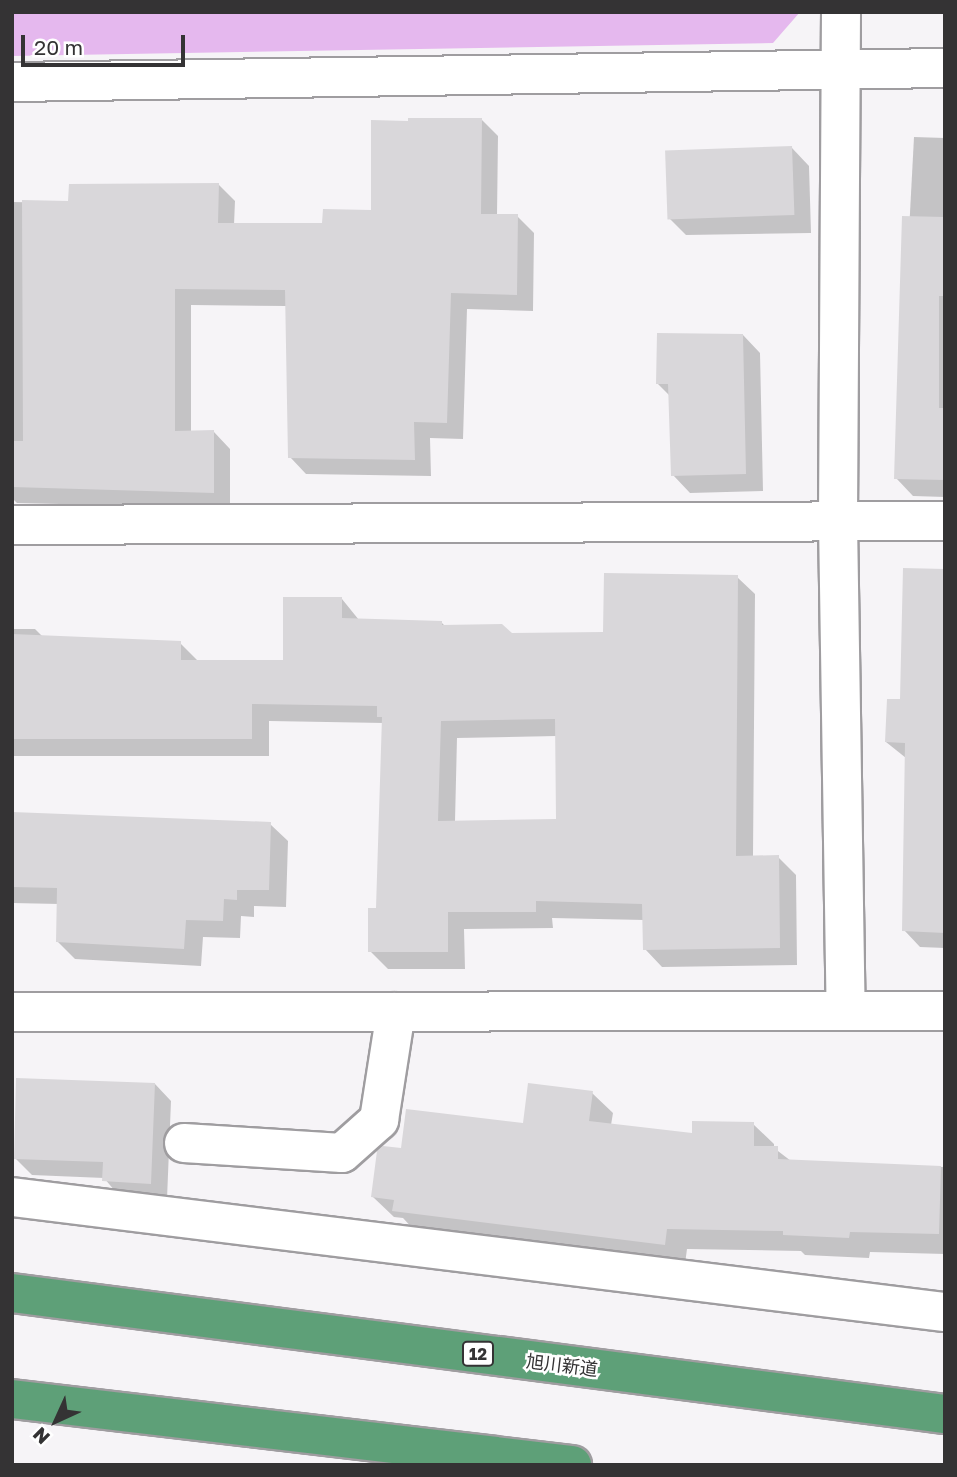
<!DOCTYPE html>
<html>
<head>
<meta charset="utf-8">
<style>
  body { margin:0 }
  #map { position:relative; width:957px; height:1477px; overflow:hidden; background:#f6f4f7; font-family:"Golos Text","Noto Sans JP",sans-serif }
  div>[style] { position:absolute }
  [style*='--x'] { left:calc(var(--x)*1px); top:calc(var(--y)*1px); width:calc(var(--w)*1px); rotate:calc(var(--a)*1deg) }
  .green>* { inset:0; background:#e5b8ee }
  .shadow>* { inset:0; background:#0003 }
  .building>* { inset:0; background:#d9d7da; transform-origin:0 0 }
  .roads { filter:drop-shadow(2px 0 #9f9da0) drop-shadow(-2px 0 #9f9da0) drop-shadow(0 2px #9f9da0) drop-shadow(0 -2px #9f9da0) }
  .minor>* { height:38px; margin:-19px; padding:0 19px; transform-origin:19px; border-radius:19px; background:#fff }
  .highway>* { height:38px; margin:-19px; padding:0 19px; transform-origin:19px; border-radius:19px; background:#5ea078 }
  span { translate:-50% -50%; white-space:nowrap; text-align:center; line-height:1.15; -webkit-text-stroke:5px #fff; paint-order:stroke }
  .shield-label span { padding:2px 5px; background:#fff; border:2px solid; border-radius:5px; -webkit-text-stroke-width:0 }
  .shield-label { font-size:16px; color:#343334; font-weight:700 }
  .street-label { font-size:18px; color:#343334 }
  .frame { position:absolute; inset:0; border:14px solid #343334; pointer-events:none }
  .north { position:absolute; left:21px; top:1386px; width:70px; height:70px; -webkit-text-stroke:5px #fff; paint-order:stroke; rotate:225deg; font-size:19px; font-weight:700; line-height:28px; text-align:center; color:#343334 }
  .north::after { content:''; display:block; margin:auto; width:24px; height:32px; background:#343334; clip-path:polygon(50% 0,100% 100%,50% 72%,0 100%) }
  .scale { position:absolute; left:21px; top:35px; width:164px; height:32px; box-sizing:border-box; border:4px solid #343334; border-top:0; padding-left:9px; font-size:21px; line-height:24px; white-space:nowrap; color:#343334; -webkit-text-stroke:5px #fff; paint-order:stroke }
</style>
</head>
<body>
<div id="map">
  <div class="green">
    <div style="clip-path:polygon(12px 12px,800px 12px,773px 43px,12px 56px)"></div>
  </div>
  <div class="shadow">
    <div style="clip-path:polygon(481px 119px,498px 136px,497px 216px,517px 216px,534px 233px,533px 311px,467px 309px,463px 439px,430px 438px,431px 476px,306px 474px,290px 457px,287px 306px,191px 305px,191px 432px,214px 432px,230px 449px,230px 508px,17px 503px,12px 498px,12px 202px,70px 203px,218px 184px,235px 201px,234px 225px,324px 225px,373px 212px)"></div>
    <div style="clip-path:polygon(914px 137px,945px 138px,945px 497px,913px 496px,896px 478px)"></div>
    <div style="clip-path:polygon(792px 148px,809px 166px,811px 233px,686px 235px,668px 217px)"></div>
    <div style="clip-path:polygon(743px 335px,760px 353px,763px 491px,690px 493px,673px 475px,670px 396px,657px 383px)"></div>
    <div style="clip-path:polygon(945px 570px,945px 948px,920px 947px,904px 930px,906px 758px,886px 742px)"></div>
    <div style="clip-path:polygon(evenodd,737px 577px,755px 594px,753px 857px,778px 857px,796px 875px,797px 965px,662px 967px,645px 949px,644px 920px,552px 918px,553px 928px,464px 929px,465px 969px,388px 969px,370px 951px,378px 910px,384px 723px,269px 721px,269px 756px,12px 756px,12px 629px,35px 629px,43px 637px,180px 643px,197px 660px,284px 662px,342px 599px,359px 620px,441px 622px,446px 627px,512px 634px,605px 634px,737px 577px,557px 736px,557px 821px,455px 822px,457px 738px,557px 736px)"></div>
    <div style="clip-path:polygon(12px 814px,270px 824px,288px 841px,286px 907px,254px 906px,254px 917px,241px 916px,240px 938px,203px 937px,201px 966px,75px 959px,58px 942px,59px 904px,12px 903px)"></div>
    <div style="clip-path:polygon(155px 1084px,171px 1101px,167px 1199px,120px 1197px,104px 1178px,32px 1175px,15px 1158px)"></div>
    <div style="clip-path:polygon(592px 1093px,613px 1113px,611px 1125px,694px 1135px,753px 1124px,774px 1144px,774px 1148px,791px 1161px,945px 1167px,945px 1254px,870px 1252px,869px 1258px,805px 1255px,801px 1251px,687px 1249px,685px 1264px,415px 1231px,403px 1218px,394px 1217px,373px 1197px,403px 1150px,525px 1125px)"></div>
  </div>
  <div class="building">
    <div style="clip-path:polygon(408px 118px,482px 118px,481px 214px,518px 214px,517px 295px,451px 293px,447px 423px,414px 422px,415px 460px,288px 458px,285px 290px,175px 289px,175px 431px,214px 430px,214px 493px,12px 487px,12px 441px,23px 441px,22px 200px,68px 201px,69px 184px,219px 183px,218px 223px,322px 223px,323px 209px,371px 210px,371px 120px,408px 121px)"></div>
    <div style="left:792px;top:146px;width:69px;height:127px;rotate:88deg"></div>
    <div style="clip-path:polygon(902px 216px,945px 217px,945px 296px,939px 296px,939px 408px,945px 408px,945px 480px,894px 479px)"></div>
    <div style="clip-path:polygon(657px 333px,743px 334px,746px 474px,671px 476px,668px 384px,656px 384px)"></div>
    <div style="clip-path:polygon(903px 568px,945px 569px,945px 933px,902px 931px,905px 743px,885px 742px,887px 699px,900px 699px)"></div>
    <div style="clip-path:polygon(evenodd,604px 573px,738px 575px,736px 856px,779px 855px,780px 948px,643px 950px,642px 904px,536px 901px,536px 912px,448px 912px,448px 952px,368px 952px,368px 908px,376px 908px,382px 717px,377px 717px,377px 706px,252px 704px,252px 739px,14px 739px,12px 634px,181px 641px,181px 660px,283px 660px,283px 597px,342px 597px,342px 618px,442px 621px,442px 625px,502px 624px,512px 633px,603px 632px,604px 573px,555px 719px,556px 819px,438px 821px,441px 721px,555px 719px)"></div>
    <div style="clip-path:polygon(12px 812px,271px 822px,269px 890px,237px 890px,237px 900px,224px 899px,223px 921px,186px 920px,184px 949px,56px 942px,57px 888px,12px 887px)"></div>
    <div style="clip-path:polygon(16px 1078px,155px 1083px,151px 1184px,102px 1181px,103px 1162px,14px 1159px)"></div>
    <div style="clip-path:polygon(528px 1083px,593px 1091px,589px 1121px,692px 1133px,692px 1121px,754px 1122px,754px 1146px,778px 1146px,778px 1159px,941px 1166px,939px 1234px,850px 1232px,849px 1238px,783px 1235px,783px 1231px,667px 1229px,665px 1245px,392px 1211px,394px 1200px,371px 1197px,377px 1151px,383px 1146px,401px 1148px,406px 1109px,523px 1123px)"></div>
  </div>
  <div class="roads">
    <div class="minor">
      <div style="--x:841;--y:12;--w:510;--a:90.34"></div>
      <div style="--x:838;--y:522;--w:489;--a:89.1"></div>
      <div style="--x:12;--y:82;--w:933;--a:-0.86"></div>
      <div style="--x:12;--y:525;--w:933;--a:-0.25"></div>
      <div style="--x:12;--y:1012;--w:933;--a:-0.06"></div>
      <div style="--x:184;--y:1143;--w:158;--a:3.6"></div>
      <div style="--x:342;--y:1153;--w:50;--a:-41.7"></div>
      <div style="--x:379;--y:1120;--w:109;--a:-81.1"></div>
      <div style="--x:12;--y:1197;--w:940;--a:7.03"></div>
    </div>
    <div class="highway">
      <div style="--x:12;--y:1293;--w:941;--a:7.39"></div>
      <div style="--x:12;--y:1399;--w:564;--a:6.72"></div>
    </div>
  </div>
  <div class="shield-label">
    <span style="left:478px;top:1354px">12</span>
  </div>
  <div class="street-label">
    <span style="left:562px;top:1365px;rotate:7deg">旭川新道</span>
  </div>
  <div class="frame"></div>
  <div class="north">N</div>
  <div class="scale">20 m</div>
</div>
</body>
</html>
